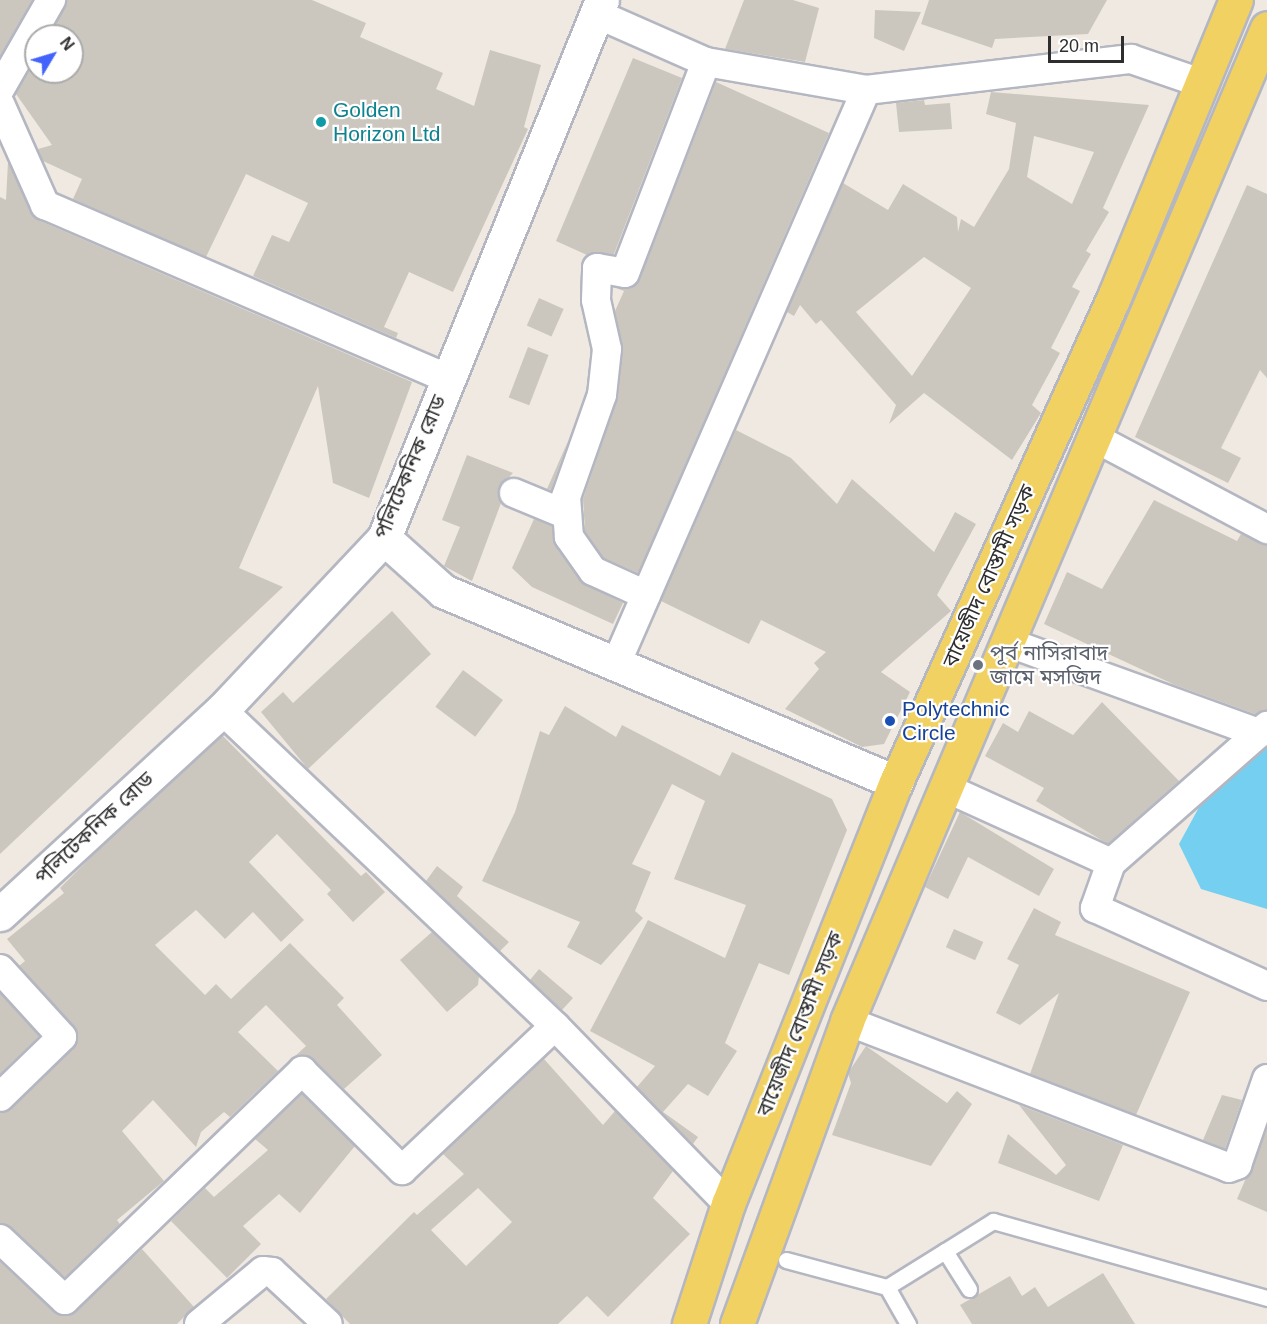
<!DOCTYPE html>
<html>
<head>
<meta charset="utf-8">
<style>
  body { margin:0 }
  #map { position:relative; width:1267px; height:1324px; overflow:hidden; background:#efe9e1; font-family:Arial,"Noto Sans Bengali",sans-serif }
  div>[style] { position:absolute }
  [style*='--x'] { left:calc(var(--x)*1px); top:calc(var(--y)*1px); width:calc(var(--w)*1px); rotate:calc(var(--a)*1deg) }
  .water>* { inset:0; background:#75cff0 }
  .building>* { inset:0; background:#cbc7bf; transform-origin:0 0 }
  .roads { filter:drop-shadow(2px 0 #b4b7c1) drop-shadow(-2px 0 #b4b7c1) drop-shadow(0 2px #b4b7c1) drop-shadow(0 -2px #b4b7c1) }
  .lane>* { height:15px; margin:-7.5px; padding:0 7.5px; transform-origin:7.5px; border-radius:7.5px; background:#fff }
  .street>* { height:28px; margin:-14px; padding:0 14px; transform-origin:14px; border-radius:14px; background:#fff }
  .secondary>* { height:33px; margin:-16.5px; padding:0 16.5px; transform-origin:16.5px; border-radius:16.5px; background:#fff }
  .primary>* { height:33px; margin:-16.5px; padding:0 16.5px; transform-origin:16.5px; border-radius:16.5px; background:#f2d163 }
  .dots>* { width:16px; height:16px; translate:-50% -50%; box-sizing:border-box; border:3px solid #fff; border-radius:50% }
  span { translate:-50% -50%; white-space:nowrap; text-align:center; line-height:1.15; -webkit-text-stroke:4.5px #fff; paint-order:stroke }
  .culture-label { font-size:21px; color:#0d838f }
  .left { translate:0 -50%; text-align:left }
  .street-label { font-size:21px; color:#2e2e2e }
  .worship-label { font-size:21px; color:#5b616d }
  .transit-label { font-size:21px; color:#164399 }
  .north { position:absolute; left:24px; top:24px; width:60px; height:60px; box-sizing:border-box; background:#fff; border:2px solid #ababab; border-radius:50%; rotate:52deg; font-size:16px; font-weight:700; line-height:24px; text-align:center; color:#2e2e2e }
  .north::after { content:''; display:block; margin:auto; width:21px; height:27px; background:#4264fb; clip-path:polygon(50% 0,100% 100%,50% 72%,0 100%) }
  .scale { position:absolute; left:1048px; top:36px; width:76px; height:27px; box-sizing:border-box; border:3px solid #2e2e2e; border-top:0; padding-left:8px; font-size:18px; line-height:21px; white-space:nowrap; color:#2e2e2e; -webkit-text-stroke:4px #fff; paint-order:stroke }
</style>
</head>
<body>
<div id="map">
  <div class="water">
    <div style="clip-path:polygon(1267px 747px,1267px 909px,1201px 889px,1179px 844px,1216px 776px,1249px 748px)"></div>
  </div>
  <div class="building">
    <div style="clip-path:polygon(0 0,32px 0,0 56px)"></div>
    <div style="clip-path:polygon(67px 0,312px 0,366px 23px,360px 37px,443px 73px,436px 89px,474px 106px,490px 50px,541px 65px,524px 127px,528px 129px,453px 292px,409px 272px,384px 327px,398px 333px,396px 338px,253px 276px,272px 235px,289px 242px,308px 203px,246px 174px,206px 257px,73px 199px,82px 179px,43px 161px,38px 149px,52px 145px,16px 94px,36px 59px,36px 72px,72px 72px,72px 36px,49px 36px)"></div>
    <div style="clip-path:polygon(744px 0,793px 0,819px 8px,805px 62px,725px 49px)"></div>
    <div style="clip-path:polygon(929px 0,1107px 0,1088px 34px,995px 39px,992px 48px,921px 24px)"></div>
    <div style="clip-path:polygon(875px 10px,921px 12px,904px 51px,874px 38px)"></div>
    <div style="clip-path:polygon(633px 58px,682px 78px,614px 254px,587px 255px,556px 241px)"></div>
    <div style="clip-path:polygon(716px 82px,829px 133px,638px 573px,604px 558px,585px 531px,583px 499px,618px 397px,623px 350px,615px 311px,624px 291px,616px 288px,630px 289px,640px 279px)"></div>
    <div style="clip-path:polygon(evenodd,991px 92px,1149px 105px,1103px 208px,1109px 212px,1086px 251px,1091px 254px,1072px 287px,1080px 291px,1051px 348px,1060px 353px,1032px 405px,1041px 413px,1012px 460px,924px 393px,889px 424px,896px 405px,821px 320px,816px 324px,800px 305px,794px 316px,787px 312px,843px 183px,888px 210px,903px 184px,957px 217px,958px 232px,961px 219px,974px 227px,1009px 169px,1016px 123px,986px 114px,991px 92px,1034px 136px,1094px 152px,1072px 204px,1027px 177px,1034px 136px,991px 92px,924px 257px,971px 288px,912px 376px,856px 312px,924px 257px)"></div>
    <div style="clip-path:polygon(924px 100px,925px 105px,950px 103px,952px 129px,899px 132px,896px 103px)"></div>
    <div style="clip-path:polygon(8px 162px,38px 220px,412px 382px,369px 498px,333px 483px,318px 386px,239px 568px,283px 587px,0 854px,0 197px,6px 200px)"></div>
    <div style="clip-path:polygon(1247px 185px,1267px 194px,1267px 378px,1260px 370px,1221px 448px,1241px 458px,1228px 483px,1135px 437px)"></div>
    <div style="left:539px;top:298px;width:27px;height:30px;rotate:24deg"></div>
    <div style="left:528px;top:347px;width:22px;height:54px;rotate:21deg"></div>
    <div style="clip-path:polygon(736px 430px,791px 458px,837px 504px,852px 479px,934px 552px,955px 512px,976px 524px,937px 595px,951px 611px,881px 672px,910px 692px,884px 744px,862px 747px,785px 709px,819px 669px,814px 663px,826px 652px,761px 620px,749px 644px,661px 601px)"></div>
    <div style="clip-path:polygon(568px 441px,551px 490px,547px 489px)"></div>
    <div style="clip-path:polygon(467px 455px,513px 473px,499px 487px,501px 503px,472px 581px,444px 566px,460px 527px,442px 520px)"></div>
    <div style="clip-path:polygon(1154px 500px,1237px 541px,1241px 534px,1267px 545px,1267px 710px,1255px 714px,1175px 685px,1044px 624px,1067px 572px,1102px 589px)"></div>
    <div style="clip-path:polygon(534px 519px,552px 526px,555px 546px,580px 581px,623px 603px,613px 624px,532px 587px,512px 568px)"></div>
    <div style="clip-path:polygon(392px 611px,431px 654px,308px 769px,261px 712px,283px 692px,293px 703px)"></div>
    <div style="left:463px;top:670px;width:50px;height:46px;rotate:37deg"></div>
    <div style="clip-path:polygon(1102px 702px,1179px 781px,1108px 844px,1036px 801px,1044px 788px,985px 756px,1003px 723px,1018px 732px,1029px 711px,1073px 735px)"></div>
    <div style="clip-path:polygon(565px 706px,616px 737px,622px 725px,720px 776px,732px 752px,832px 799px,847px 830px,789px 975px,759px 963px,725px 1043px,737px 1051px,708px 1096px,688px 1084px,663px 1112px,698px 1137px,693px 1144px,637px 1087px,655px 1066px,590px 1031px,648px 920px,725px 958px,746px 905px,674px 879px,705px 801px,672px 784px,632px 864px,651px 872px,635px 911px,643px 918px,601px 965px,567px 947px,580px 922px,482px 881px,515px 812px,540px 731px,549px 735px)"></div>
    <div style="clip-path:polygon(222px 735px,361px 876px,366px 872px,385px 892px,353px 922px,327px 894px,331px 890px,277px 834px,249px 862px,304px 920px,281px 942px,253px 912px,225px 939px,196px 910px,155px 945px,205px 995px,216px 984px,231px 999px,290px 943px,344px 998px,337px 1005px,382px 1055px,344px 1089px,313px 1059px,293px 1058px,306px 1046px,266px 1005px,238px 1032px,278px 1071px,230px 1117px,224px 1112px,201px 1132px,196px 1147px,153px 1100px,122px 1131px,164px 1181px,117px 1220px,120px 1224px,65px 1277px,0 1223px,0 1113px,11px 1109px,73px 1049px,78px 1034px,19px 966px,25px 961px,7px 939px,64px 893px,60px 888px,103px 845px)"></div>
    <div style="clip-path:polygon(960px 812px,1054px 869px,1039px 896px,968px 857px,948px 899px,925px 887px)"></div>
    <div style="clip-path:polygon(437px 866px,463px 887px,457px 896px,509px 942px,500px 951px,426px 881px)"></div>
    <div style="clip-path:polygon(1034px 908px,1061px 922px,1055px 935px,1190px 992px,1136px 1115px,1030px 1074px,1059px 993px,1020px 1025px,996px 1013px,1019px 965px,1007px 959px)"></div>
    <div style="left:954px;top:929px;width:32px;height:20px;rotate:24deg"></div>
    <div style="clip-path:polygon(432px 932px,479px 976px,478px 985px,447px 1012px,400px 960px)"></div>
    <div style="clip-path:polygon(539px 969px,573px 998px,562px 1010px,530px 980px)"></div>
    <div style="clip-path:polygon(0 993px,39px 1036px,0 1074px)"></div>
    <div style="clip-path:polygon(866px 1046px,947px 1103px,957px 1091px,972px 1104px,931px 1166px,832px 1135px,851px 1083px,848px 1073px)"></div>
    <div style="clip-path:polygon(evenodd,544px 1059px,603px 1125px,615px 1111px,673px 1171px,653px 1198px,690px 1234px,608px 1317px,587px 1296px,558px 1324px,350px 1324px,326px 1299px,414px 1212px,417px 1215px,464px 1174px,443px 1154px,544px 1059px,478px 1188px,512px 1222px,466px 1266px,431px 1230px,478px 1188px)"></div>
    <div style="clip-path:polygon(302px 1094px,355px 1146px,300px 1213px,279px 1194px,243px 1226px,261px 1244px,227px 1278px,171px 1221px,205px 1188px,214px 1197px,268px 1150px,255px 1139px)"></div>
    <div style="clip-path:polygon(1222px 1095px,1242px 1100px,1225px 1149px,1203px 1140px)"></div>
    <div style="clip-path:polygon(1019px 1105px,1123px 1145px,1099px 1201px,998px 1163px,1008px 1134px,1056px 1175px,1066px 1165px)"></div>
    <div style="clip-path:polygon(1267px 1129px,1267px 1212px,1237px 1199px)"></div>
    <div style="clip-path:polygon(142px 1249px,194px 1307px,177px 1324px,0 1324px,0 1262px,54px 1312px,69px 1316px)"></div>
    <div style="clip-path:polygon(1103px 1273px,1135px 1324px,972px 1324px,960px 1305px,1010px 1276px,1022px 1296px,1035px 1287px,1048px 1307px)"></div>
  </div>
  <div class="roads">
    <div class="lane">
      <div style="--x:945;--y:1251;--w:57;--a:-32"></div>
      <div style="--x:993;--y:1221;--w:285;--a:15.7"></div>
      <div style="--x:786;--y:1260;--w:105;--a:15"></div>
      <div style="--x:887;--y:1287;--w:43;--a:60.4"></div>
      <div style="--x:887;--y:1287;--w:68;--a:-31.8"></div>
      <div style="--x:945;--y:1251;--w:45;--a:57.7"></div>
    </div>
    <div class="street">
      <div style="--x:597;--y:14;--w:119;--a:23.8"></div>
      <div style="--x:706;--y:62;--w:162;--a:9.9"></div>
      <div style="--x:866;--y:90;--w:267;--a:-6.7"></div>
      <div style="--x:1131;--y:59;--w:74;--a:18.9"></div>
      <div style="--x:0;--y:89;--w:103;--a:-60.2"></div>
      <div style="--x:0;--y:104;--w:111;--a:66"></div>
      <div style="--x:45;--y:205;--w:438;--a:23.3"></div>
      <div style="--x:1093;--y:437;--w:197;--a:27.9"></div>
      <div style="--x:514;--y:493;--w:57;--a:22.5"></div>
      <div style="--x:646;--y:595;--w:58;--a:-155.6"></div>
      <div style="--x:593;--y:571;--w:42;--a:-125.2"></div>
      <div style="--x:569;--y:537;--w:40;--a:-94.3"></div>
      <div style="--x:566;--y:497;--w:108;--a:-70.6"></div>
      <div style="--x:602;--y:395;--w:46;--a:-83.8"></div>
      <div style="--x:607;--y:349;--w:50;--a:-102.7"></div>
      <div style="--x:596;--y:300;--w:32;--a:-88"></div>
      <div style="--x:597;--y:268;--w:28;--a:10"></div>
      <div style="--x:625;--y:273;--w:226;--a:-69"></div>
      <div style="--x:1007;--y:642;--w:268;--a:19.9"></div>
      <div style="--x:616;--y:664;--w:626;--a:-66.46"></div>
      <div style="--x:222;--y:710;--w:459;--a:43.5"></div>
      <div style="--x:946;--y:788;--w:181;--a:24.4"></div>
      <div style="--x:1111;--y:863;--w:48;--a:109.6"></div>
      <div style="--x:1095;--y:908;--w:189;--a:24.4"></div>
      <div style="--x:1111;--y:863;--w:208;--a:-41.3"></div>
      <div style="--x:0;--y:969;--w:92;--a:47.6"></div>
      <div style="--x:62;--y:1037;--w:86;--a:135.9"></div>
      <div style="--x:847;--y:1021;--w:409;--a:21"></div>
      <div style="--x:1229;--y:1168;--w:9;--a:-21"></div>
      <div style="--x:1237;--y:1165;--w:91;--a:-70.8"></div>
      <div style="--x:0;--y:1239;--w:89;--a:43.2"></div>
      <div style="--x:65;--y:1300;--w:330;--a:-44"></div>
      <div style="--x:302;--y:1071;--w:141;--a:44.7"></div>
      <div style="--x:402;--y:1170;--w:210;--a:-43.3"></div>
      <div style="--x:555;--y:1026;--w:248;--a:45.8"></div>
      <div style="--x:199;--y:1324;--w:83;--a:-39.6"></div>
      <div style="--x:263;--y:1271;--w:9;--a:6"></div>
      <div style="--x:272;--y:1272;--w:76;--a:42.9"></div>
    </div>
    <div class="secondary">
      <div style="--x:384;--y:538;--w:79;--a:41.9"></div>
      <div style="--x:443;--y:591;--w:492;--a:22.9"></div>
      <div style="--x:0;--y:914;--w:301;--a:-42.6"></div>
      <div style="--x:222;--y:710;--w:236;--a:-46.7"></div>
      <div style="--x:384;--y:538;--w:580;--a:-67.94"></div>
    </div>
    <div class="primary">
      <div style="--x:689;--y:1324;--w:126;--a:-72"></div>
      <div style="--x:728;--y:1204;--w:454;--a:-68.3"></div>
      <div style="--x:896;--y:782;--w:532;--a:-65.8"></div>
      <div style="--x:1114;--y:297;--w:321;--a:-67.7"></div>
      <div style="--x:737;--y:1324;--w:322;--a:-70"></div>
      <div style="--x:847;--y:1021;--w:1078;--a:-67.07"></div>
    </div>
  </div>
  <div class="dots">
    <div style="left:321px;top:122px;background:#0f9aa8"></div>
    <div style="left:978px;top:665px;background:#6b7280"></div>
    <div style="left:890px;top:721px;background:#1a4fb4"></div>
  </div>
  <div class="culture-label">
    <span class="left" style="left:333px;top:122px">Golden<br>Horizon Ltd</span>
  </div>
  <div class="street-label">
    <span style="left:410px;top:467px;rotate:-67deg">পলিটেকনিক রোড</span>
    <span style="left:989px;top:576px;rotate:-66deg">বায়েজীদ বোস্তামী সড়ক</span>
    <span style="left:94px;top:828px;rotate:-43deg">পলিটেকনিক রোড</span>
    <span style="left:800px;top:1024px;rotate:-68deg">বায়েজীদ বোস্তামী সড়ক</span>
  </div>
  <div class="worship-label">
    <span class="left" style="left:990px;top:665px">পূর্ব নাসিরাবাদ<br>জামে মসজিদ</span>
  </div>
  <div class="transit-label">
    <span class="left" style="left:902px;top:721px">Polytechnic<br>Circle</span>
  </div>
  <div class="north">N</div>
  <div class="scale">20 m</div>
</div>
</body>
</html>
